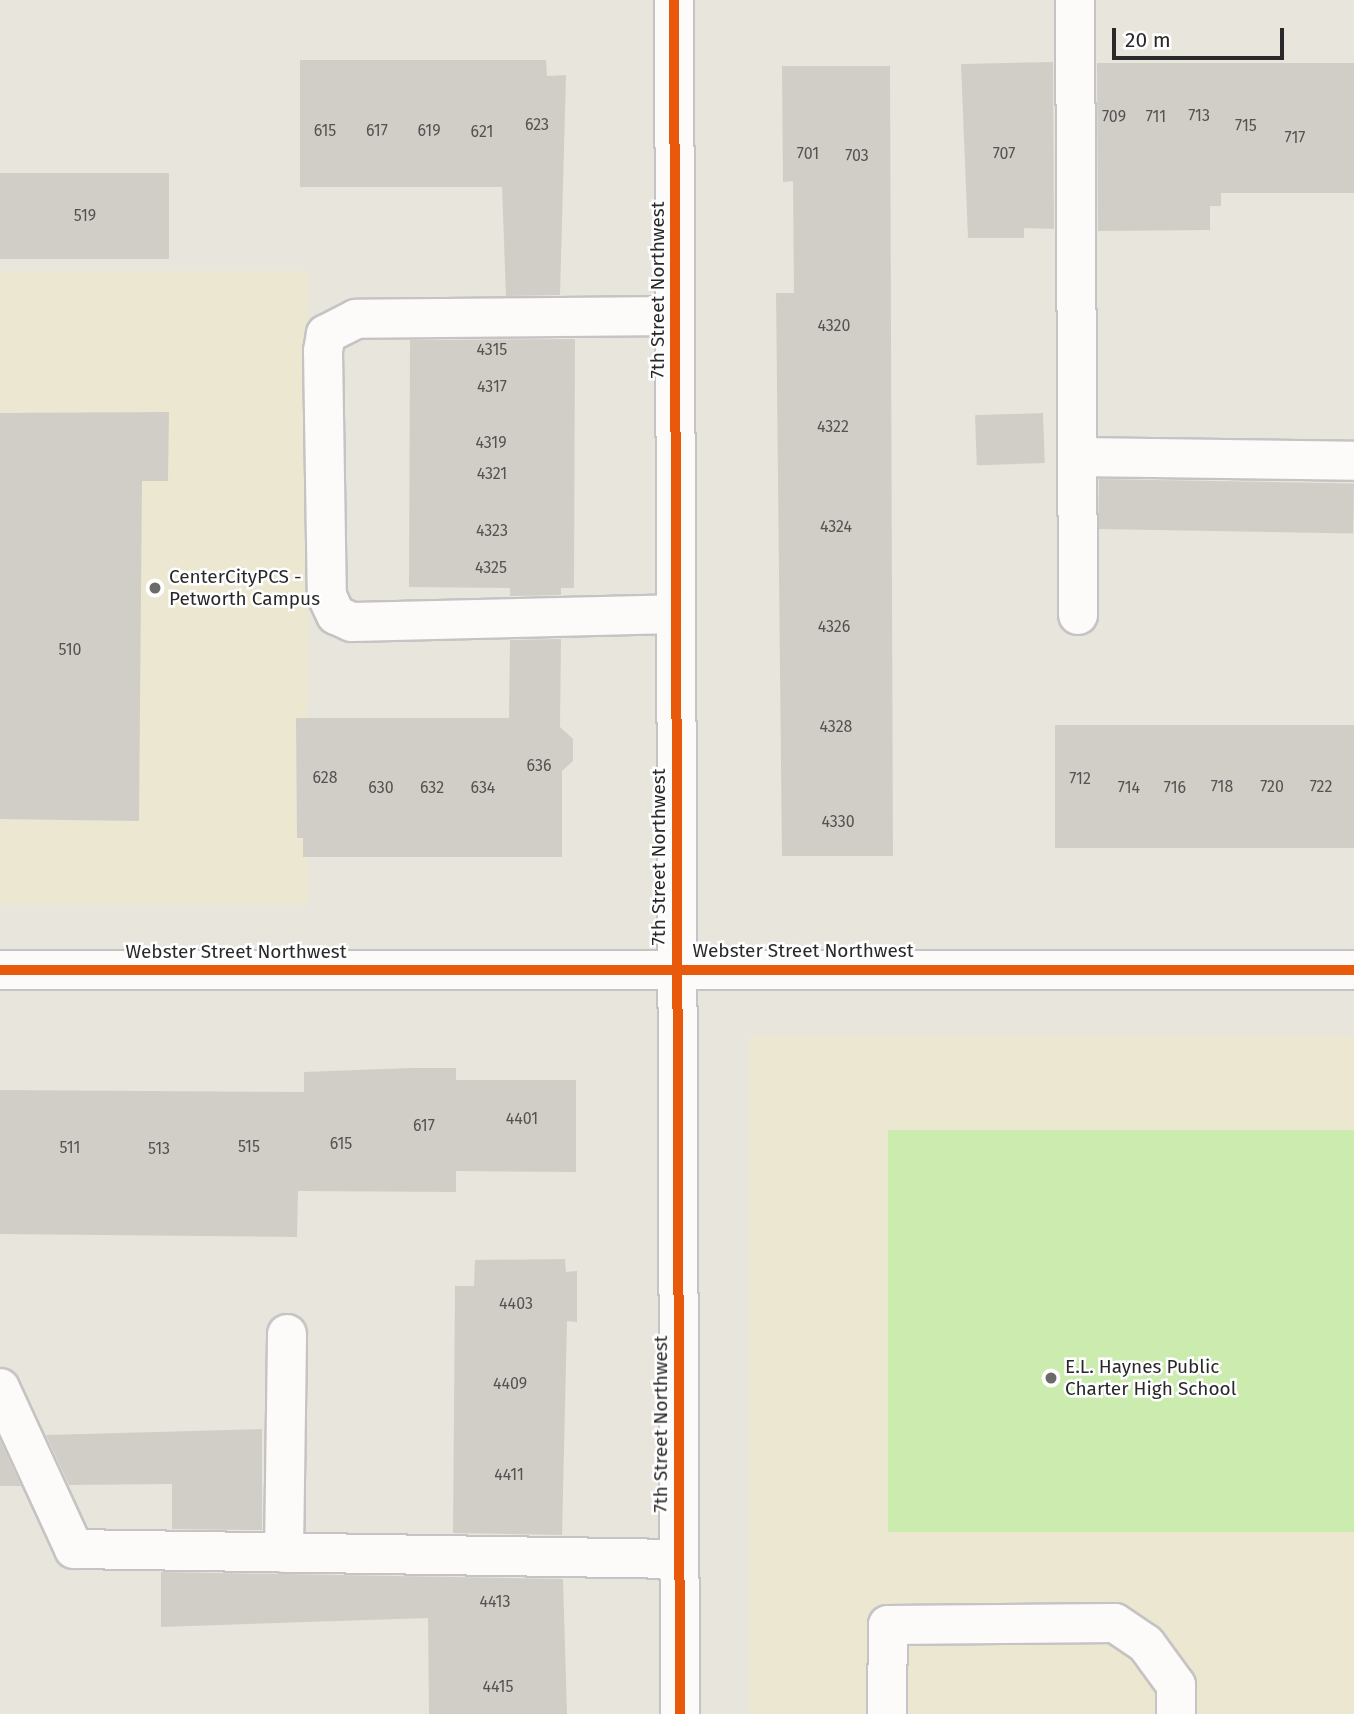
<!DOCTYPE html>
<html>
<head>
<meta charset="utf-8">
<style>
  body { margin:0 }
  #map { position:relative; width:1354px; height:1714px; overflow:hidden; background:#e8e5dd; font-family:"Fira Sans",sans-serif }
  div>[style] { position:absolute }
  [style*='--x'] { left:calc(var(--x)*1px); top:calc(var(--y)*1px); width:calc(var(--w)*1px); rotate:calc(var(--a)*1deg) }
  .education>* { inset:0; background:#ece7d0; transform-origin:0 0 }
  .pitch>* { inset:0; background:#ccecaf; transform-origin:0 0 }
  .building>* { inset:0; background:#d1cec8; transform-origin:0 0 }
  .roads { filter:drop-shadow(2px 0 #c5c3c3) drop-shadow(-2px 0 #c5c3c3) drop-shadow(0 2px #c5c3c3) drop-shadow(0 -2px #c5c3c3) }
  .minor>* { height:38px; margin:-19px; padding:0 19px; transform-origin:19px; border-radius:19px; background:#fcfbfa }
  .cycleway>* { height:10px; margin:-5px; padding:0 5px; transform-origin:5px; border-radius:5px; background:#e8590c }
  .dots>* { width:19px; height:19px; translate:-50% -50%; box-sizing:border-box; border:4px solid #fff; border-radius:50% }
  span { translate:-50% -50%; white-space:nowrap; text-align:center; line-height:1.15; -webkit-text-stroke:5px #fff; paint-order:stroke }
  .number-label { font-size:16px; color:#545352 }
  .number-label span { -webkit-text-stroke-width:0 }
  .street-label { font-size:19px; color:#292929 }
  .poi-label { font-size:19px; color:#292929 }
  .left { translate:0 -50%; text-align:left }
  .scale { position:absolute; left:1112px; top:28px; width:172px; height:32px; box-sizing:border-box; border:4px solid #292929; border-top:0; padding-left:9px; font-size:21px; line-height:24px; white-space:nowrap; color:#292929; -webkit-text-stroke:5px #fff; paint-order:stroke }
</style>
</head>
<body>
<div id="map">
  <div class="education">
    <div style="left:308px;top:271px;width:634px;height:308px;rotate:90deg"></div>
    <div style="left:1354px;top:1036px;width:678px;height:605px;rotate:90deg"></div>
  </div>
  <div class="pitch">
    <div style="left:888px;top:1130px;width:466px;height:402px"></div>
  </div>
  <div class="building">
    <div style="clip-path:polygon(300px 60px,546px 60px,547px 76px,566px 75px,560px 295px,506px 296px,502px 187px,300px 187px)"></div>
    <div style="clip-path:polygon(1053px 62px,1054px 229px,1024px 228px,1024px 238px,968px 238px,961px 64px)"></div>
    <div style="clip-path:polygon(1097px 63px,1354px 63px,1354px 193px,1221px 193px,1221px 206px,1210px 206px,1210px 230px,1098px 231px)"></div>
    <div style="clip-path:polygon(782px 66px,890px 66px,893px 856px,782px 856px,776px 293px,794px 293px,793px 181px,783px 182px)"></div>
    <div style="left:0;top:173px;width:169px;height:86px"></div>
    <div style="clip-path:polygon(575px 339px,574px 588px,561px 588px,561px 595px,510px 596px,510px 588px,409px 587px,410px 340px)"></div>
    <div style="clip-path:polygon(169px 412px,168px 481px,142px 481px,139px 821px,0 819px,0 413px)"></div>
    <div style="left:1043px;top:413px;width:50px;height:68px;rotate:88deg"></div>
    <div style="left:1099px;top:479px;width:255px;height:50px;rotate:1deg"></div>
    <div style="clip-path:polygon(561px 639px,560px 727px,573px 739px,573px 761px,562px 771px,562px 857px,303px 857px,303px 838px,297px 838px,296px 718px,509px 718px,510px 640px)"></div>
    <div style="left:1354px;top:725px;width:123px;height:299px;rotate:90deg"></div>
    <div style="clip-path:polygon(410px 1068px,456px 1068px,456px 1080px,576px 1080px,576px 1172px,456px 1171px,456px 1192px,298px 1191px,297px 1237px,0 1234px,0 1090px,304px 1092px,304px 1072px)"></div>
    <div style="clip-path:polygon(565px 1259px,566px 1272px,577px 1271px,577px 1322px,567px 1321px,562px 1535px,453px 1533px,455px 1286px,474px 1286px,475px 1260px)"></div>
    <div style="clip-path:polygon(262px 1429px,262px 1530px,172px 1529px,172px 1484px,69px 1485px,46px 1435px)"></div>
    <div style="clip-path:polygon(0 1440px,21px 1486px,0 1486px)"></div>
    <div style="clip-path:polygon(161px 1572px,563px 1579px,567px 1714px,429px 1714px,428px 1618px,161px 1627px)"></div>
  </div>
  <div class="roads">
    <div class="minor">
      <div style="--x:674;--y:0;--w:1714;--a:89.8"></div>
      <div style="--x:1075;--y:0;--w:615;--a:89.72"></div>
      <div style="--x:675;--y:316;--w:319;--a:179.5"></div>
      <div style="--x:356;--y:319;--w:34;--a:153"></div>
      <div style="--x:326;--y:334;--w:17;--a:100"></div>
      <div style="--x:323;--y:351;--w:245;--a:89.1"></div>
      <div style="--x:327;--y:596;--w:21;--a:65"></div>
      <div style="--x:336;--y:615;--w:17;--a:24"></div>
      <div style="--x:352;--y:622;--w:324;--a:-1.4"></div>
      <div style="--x:1078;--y:457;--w:276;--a:0.8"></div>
      <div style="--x:0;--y:970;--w:1354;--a:0"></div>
      <div style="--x:0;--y:1388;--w:177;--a:65.3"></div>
      <div style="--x:74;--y:1549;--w:605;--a:0.95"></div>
      <div style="--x:284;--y:1553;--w:219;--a:-89.2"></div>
      <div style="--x:887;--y:1714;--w:89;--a:-89.4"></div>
      <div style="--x:888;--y:1625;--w:227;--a:-0.5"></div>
      <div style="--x:1115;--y:1623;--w:37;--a:34"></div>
      <div style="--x:1146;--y:1644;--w:51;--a:53.8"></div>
      <div style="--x:1176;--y:1685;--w:29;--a:90"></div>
    </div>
  </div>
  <div class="cycleway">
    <div style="--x:674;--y:0;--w:1714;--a:89.8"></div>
    <div style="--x:0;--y:970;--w:1354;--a:0"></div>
  </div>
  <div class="dots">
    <div style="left:155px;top:588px;background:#6c6b68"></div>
    <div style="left:1051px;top:1378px;background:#6c6b68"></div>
  </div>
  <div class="number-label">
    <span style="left:1199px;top:116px">713</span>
    <span style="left:1114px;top:117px">709</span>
    <span style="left:1156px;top:117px">711</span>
    <span style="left:537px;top:125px">623</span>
    <span style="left:1246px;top:126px">715</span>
    <span style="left:325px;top:131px">615</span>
    <span style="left:377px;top:131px">617</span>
    <span style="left:429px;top:131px">619</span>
    <span style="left:482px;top:132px">621</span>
    <span style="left:1295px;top:138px">717</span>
    <span style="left:808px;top:154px">701</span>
    <span style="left:1004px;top:154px">707</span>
    <span style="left:857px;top:156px">703</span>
    <span style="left:85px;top:216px">519</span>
    <span style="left:834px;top:326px">4320</span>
    <span style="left:492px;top:350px">4315</span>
    <span style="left:492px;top:387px">4317</span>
    <span style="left:833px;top:427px">4322</span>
    <span style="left:491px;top:443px">4319</span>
    <span style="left:492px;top:474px">4321</span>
    <span style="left:836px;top:527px">4324</span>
    <span style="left:492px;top:531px">4323</span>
    <span style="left:491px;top:568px">4325</span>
    <span style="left:834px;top:627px">4326</span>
    <span style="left:70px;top:650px">510</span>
    <span style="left:836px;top:727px">4328</span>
    <span style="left:539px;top:766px">636</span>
    <span style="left:325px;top:778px">628</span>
    <span style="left:1080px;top:779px">712</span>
    <span style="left:1222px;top:787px">718</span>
    <span style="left:1272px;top:787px">720</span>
    <span style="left:1321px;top:787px">722</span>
    <span style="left:381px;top:788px">630</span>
    <span style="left:432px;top:788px">632</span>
    <span style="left:483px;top:788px">634</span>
    <span style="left:1129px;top:788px">714</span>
    <span style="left:1175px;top:788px">716</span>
    <span style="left:838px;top:822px">4330</span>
    <span style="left:522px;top:1119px">4401</span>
    <span style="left:424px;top:1126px">617</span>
    <span style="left:341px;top:1144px">615</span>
    <span style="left:249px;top:1147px">515</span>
    <span style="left:70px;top:1148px">511</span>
    <span style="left:159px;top:1149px">513</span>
    <span style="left:516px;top:1304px">4403</span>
    <span style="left:510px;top:1384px">4409</span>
    <span style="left:509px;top:1475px">4411</span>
    <span style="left:495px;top:1602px">4413</span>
    <span style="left:498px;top:1687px">4415</span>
  </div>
  <div class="street-label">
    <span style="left:658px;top:290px;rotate:-90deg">7th Street Northwest</span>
    <span style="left:659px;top:857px;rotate:-90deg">7th Street Northwest</span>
    <span style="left:803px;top:951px">Webster Street Northwest</span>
    <span style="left:236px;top:952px">Webster Street Northwest</span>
    <span style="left:661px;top:1424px;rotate:-90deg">7th Street Northwest</span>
  </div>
  <div class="poi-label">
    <span class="left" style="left:169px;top:588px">CenterCityPCS -<br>Petworth Campus</span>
    <span class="left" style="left:1065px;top:1378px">E.L. Haynes Public<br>Charter High School</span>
  </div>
  <div class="scale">20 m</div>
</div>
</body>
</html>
